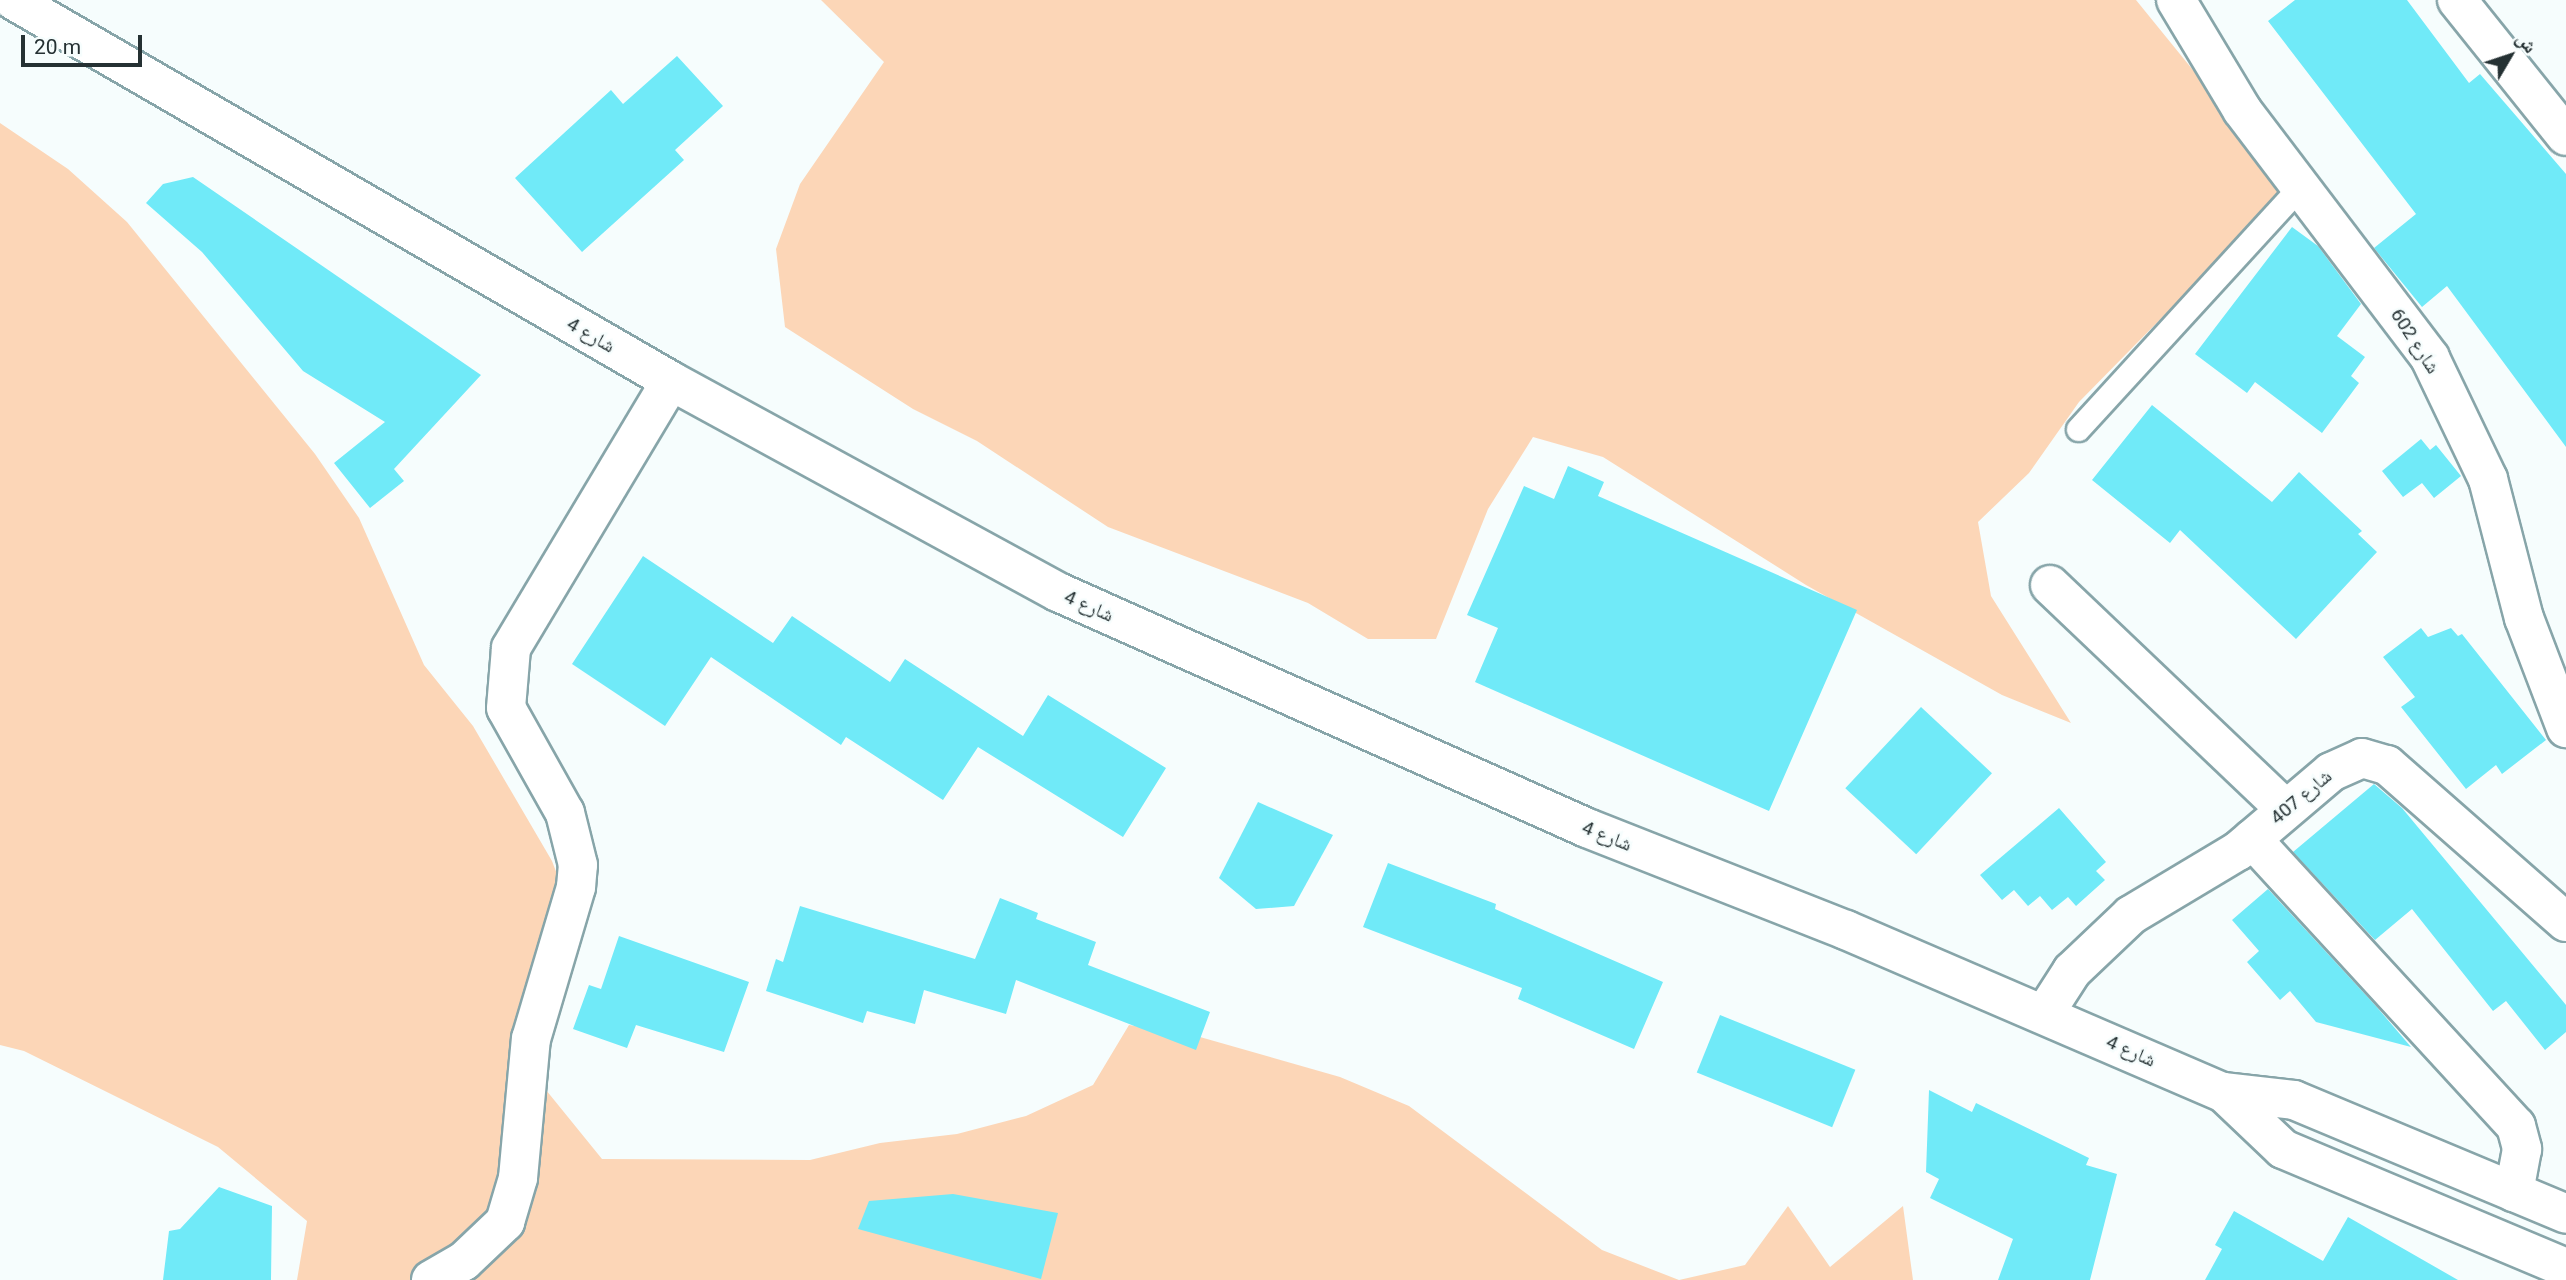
<!DOCTYPE html>
<html>
<head>
<meta charset="utf-8">
<style>
  body { margin:0 }
  #map { position:relative; width:2566px; height:1280px; overflow:hidden; background:#f6fdfd; font-family:Roboto,"Noto Naskh Arabic",sans-serif }
  div>[style] { position:absolute }
  [style*='--x'] { left:calc(var(--x)*1px); top:calc(var(--y)*1px); width:calc(var(--w)*1px); rotate:calc(var(--a)*1deg) }
  .green>* { inset:0; background:#fcd6b7 }
  .building>* { inset:0; background:#70eaf8; transform-origin:0 0 }
  .roads { filter:drop-shadow(2px 0 #87a5a9) drop-shadow(-2px 0 #87a5a9) drop-shadow(0 2px #87a5a9) drop-shadow(0 -2px #87a5a9) }
  .lane>* { height:23px; margin:-11.5px; padding:0 11.5px; transform-origin:11.5px; border-radius:11.5px; background:#fff }
  .street>* { height:38px; margin:-19px; padding:0 19px; transform-origin:19px; border-radius:19px; background:#fff }
  .secondary>* { height:38px; margin:-19px; padding:0 19px; transform-origin:19px; border-radius:19px; background:#fff }
  span { translate:-50% -50%; white-space:nowrap; text-align:center; line-height:1.15; -webkit-text-stroke:5px #f6fdfd; paint-order:stroke }
  .street-label { font-size:19px; color:#253133 }
  .north { position:absolute; left:2475px; top:21px; width:70px; height:70px; -webkit-text-stroke:5px #f6fdfd; paint-order:stroke; rotate:51deg; font-size:19px; font-weight:700; line-height:28px; text-align:center; color:#253133 }
  .north::after { content:''; display:block; margin:auto; width:24px; height:32px; background:#253133; clip-path:polygon(50% 0,100% 100%,50% 72%,0 100%) }
  .scale { position:absolute; left:21px; top:35px; width:121px; height:32px; box-sizing:border-box; border:4px solid #253133; border-top:0; padding-left:9px; font-size:21px; line-height:24px; white-space:nowrap; color:#253133; -webkit-text-stroke:5px #f6fdfd; paint-order:stroke }
</style>
</head>
<body>
<div id="map">
  <div class="green">
    <div style="clip-path:polygon(821px 0,2136px 0,2288px 187px,2248px 242px,2188px 291px,2079px 402px,2029px 473px,1978px 522px,1991px 596px,2071px 723px,2002px 695px,1806px 585px,1603px 457px,1533px 437px,1488px 509px,1436px 639px,1368px 639px,1308px 603px,1108px 527px,977px 441px,913px 409px,785px 327px,776px 249px,800px 184px,884px 62px)"></div>
    <div style="clip-path:polygon(0 123px,68px 169px,127px 222px,315px 454px,359px 518px,424px 665px,473px 726px,552px 861px,579px 932px,541px 1009px,546px 1090px,602px 1159px,810px 1160px,880px 1143px,957px 1134px,1026px 1116px,1093px 1085px,1129px 1025px,1200px 1037px,1340px 1077px,1409px 1106px,1602px 1250px,1679px 1280px,1745px 1265px,1788px 1206px,1830px 1267px,1903px 1206px,1913px 1280px,297px 1280px,307px 1221px,218px 1147px,24px 1051px,0 1045px)"></div>
  </div>
  <div class="building">
    <div style="clip-path:polygon(2295px 0,2407px 0,2469px 83px,2480px 74px,2566px 174px,2566px 447px,2447px 286px,2422px 307px,2374px 248px,2416px 214px,2268px 21px)"></div>
    <div style="clip-path:polygon(677px 56px,723px 106px,675px 150px,684px 160px,582px 252px,515px 178px,611px 90px,623px 104px)"></div>
    <div style="clip-path:polygon(193px 177px,481px 375px,394px 469px,404px 481px,370px 508px,334px 463px,385px 422px,303px 371px,202px 252px,146px 203px,163px 184px)"></div>
    <div style="clip-path:polygon(2292px 227px,2318px 246px,2361px 304px,2337px 336px,2365px 357px,2351px 376px,2359px 383px,2322px 433px,2255px 382px,2247px 393px,2195px 354px)"></div>
    <div style="clip-path:polygon(2152px 405px,2272px 502px,2299px 472px,2362px 531px,2358px 534px,2377px 552px,2296px 639px,2180px 530px,2170px 543px,2092px 480px)"></div>
    <div style="clip-path:polygon(2421px 439px,2430px 450px,2436px 445px,2461px 476px,2434px 498px,2422px 483px,2403px 497px,2382px 471px)"></div>
    <div style="clip-path:polygon(1568px 466px,1604px 482px,1598px 496px,1857px 610px,1769px 811px,1475px 682px,1498px 628px,1467px 615px,1524px 486px,1554px 499px)"></div>
    <div style="clip-path:polygon(643px 556px,773px 643px,792px 616px,890px 682px,905px 659px,1023px 736px,1048px 695px,1166px 768px,1123px 837px,978px 747px,943px 800px,846px 737px,841px 745px,711px 657px,665px 726px,572px 664px)"></div>
    <div style="clip-path:polygon(2421px 628px,2428px 637px,2451px 628px,2458px 636px,2462px 634px,2546px 740px,2502px 774px,2496px 765px,2466px 789px,2401px 707px,2415px 697px,2383px 657px)"></div>
    <div style="left:1921px;top:707px;width:97px;height:111px;rotate:43deg"></div>
    <div style="clip-path:polygon(2374px 784px,2402px 808px,2566px 1005px,2566px 1032px,2545px 1050px,2506px 1001px,2493px 1011px,2412px 909px,2375px 940px,2293px 852px)"></div>
    <div style="clip-path:polygon(1258px 802px,1333px 835px,1294px 906px,1256px 909px,1219px 878px)"></div>
    <div style="clip-path:polygon(2059px 808px,2106px 862px,2096px 871px,2105px 880px,2076px 906px,2068px 897px,2052px 910px,2040px 896px,2028px 906px,2014px 890px,2002px 900px,1980px 875px)"></div>
    <div style="clip-path:polygon(1388px 863px,1496px 904px,1495px 909px,1663px 982px,1634px 1049px,1518px 999px,1522px 988px,1363px 927px)"></div>
    <div style="clip-path:polygon(2268px 889px,2375px 1005px,2411px 1047px,2316px 1022px,2290px 991px,2280px 1000px,2247px 962px,2259px 951px,2232px 920px)"></div>
    <div style="clip-path:polygon(1000px 898px,1038px 913px,1036px 919px,1096px 942px,1088px 965px,1210px 1012px,1196px 1050px,1016px 980px,1006px 1014px,924px 990px,915px 1024px,867px 1011px,863px 1023px,766px 991px,776px 959px,783px 962px,800px 906px,975px 959px)"></div>
    <div style="clip-path:polygon(619px 936px,749px 982px,724px 1052px,636px 1025px,627px 1048px,573px 1029px,589px 985px,601px 989px)"></div>
    <div style="left:1720px;top:1015px;width:146px;height:62px;rotate:22deg"></div>
    <div style="clip-path:polygon(1929px 1090px,1972px 1112px,1976px 1103px,2089px 1158px,2086px 1165px,2117px 1174px,2090px 1280px,1998px 1280px,2013px 1239px,1930px 1198px,1939px 1179px,1926px 1172px)"></div>
    <div style="clip-path:polygon(219px 1187px,272px 1206px,271px 1280px,163px 1280px,169px 1231px,180px 1229px)"></div>
    <div style="clip-path:polygon(953px 1194px,1058px 1213px,1041px 1279px,858px 1229px,869px 1201px)"></div>
    <div style="clip-path:polygon(2234px 1211px,2323px 1261px,2348px 1217px,2458px 1280px,2205px 1280px,2222px 1249px,2215px 1245px)"></div>
  </div>
  <div class="roads">
    <div class="lane">
      <div style="--x:2078;--y:429;--w:330;--a:-47.5"></div>
    </div>
    <div class="street">
      <div style="--x:2176;--y:0;--w:128;--a:59"></div>
      <div style="--x:2242;--y:110;--w:311;--a:52.8"></div>
      <div style="--x:2430;--y:358;--w:134;--a:64.4"></div>
      <div style="--x:2488;--y:479;--w:144;--a:75.5"></div>
      <div style="--x:2524;--y:618;--w:118;--a:69.1"></div>
      <div style="--x:2050;--y:585;--w:325;--a:43.6"></div>
      <div style="--x:2252;--y:839;--w:390;--a:47.4"></div>
      <div style="--x:2516;--y:1126;--w:24;--a:75"></div>
      <div style="--x:2522;--y:1149;--w:44;--a:100.5"></div>
      <div style="--x:2045;--y:1013;--w:50;--a:-57.3"></div>
      <div style="--x:2072;--y:971;--w:81;--a:-43.5"></div>
      <div style="--x:2131;--y:915;--w:125;--a:-30.9"></div>
      <div style="--x:2238;--y:851;--w:122;--a:-40.3"></div>
      <div style="--x:2331;--y:772;--w:34;--a:-24"></div>
      <div style="--x:2362;--y:758;--w:26;--a:16"></div>
      <div style="--x:2387;--y:765;--w:238;--a:41.3"></div>
      <div style="--x:431;--y:1280;--w:38;--a:-30"></div>
      <div style="--x:464;--y:1261;--w:57;--a:-43.6"></div>
      <div style="--x:505;--y:1222;--w:46;--a:-73.5"></div>
      <div style="--x:518;--y:1178;--w:140;--a:-84.7"></div>
      <div style="--x:531;--y:1039;--w:159;--a:-73.5"></div>
      <div style="--x:576;--y:887;--w:22;--a:-85"></div>
      <div style="--x:578;--y:865;--w:54;--a:-104"></div>
      <div style="--x:565;--y:813;--w:120;--a:-119.3"></div>
      <div style="--x:506;--y:708;--w:60;--a:-85.2"></div>
      <div style="--x:511;--y:648;--w:311;--a:-59.1"></div>
    </div>
    <div class="secondary">
      <div style="--x:13;--y:0;--w:760;--a:30.07"></div>
      <div style="--x:671;--y:381;--w:441;--a:28.6"></div>
      <div style="--x:1058;--y:592;--w:579;--a:24.04"></div>
      <div style="--x:1587;--y:828;--w:278;--a:21.5"></div>
      <div style="--x:1846;--y:930;--w:410;--a:23.3"></div>
      <div style="--x:2223;--y:1092;--w:71;--a:6.4"></div>
      <div style="--x:2294;--y:1100;--w:295;--a:22.7"></div>
      <div style="--x:2457;--y:0;--w:174;--a:51.3"></div>
      <div style="--x:2223;--y:1092;--w:83;--a:43.5"></div>
      <div style="--x:2283;--y:1149;--w:307;--a:22.8"></div>
    </div>
  </div>
  <div class="street-label">
    <span style="left:591px;top:335px;rotate:30deg">شارع 4</span>
    <span style="left:2415px;top:341px;rotate:57deg">شارع 602</span>
    <span style="left:1089px;top:606px;rotate:24deg">شارع 4</span>
    <span style="left:2301px;top:797px;rotate:-40deg">شارع 407</span>
    <span style="left:1607px;top:836px;rotate:22deg">شارع 4</span>
    <span style="left:2131px;top:1051px;rotate:24deg">شارع 4</span>
  </div>
  <div class="north">ش</div>
  <div class="scale">20 m</div>
</div>
</body>
</html>
